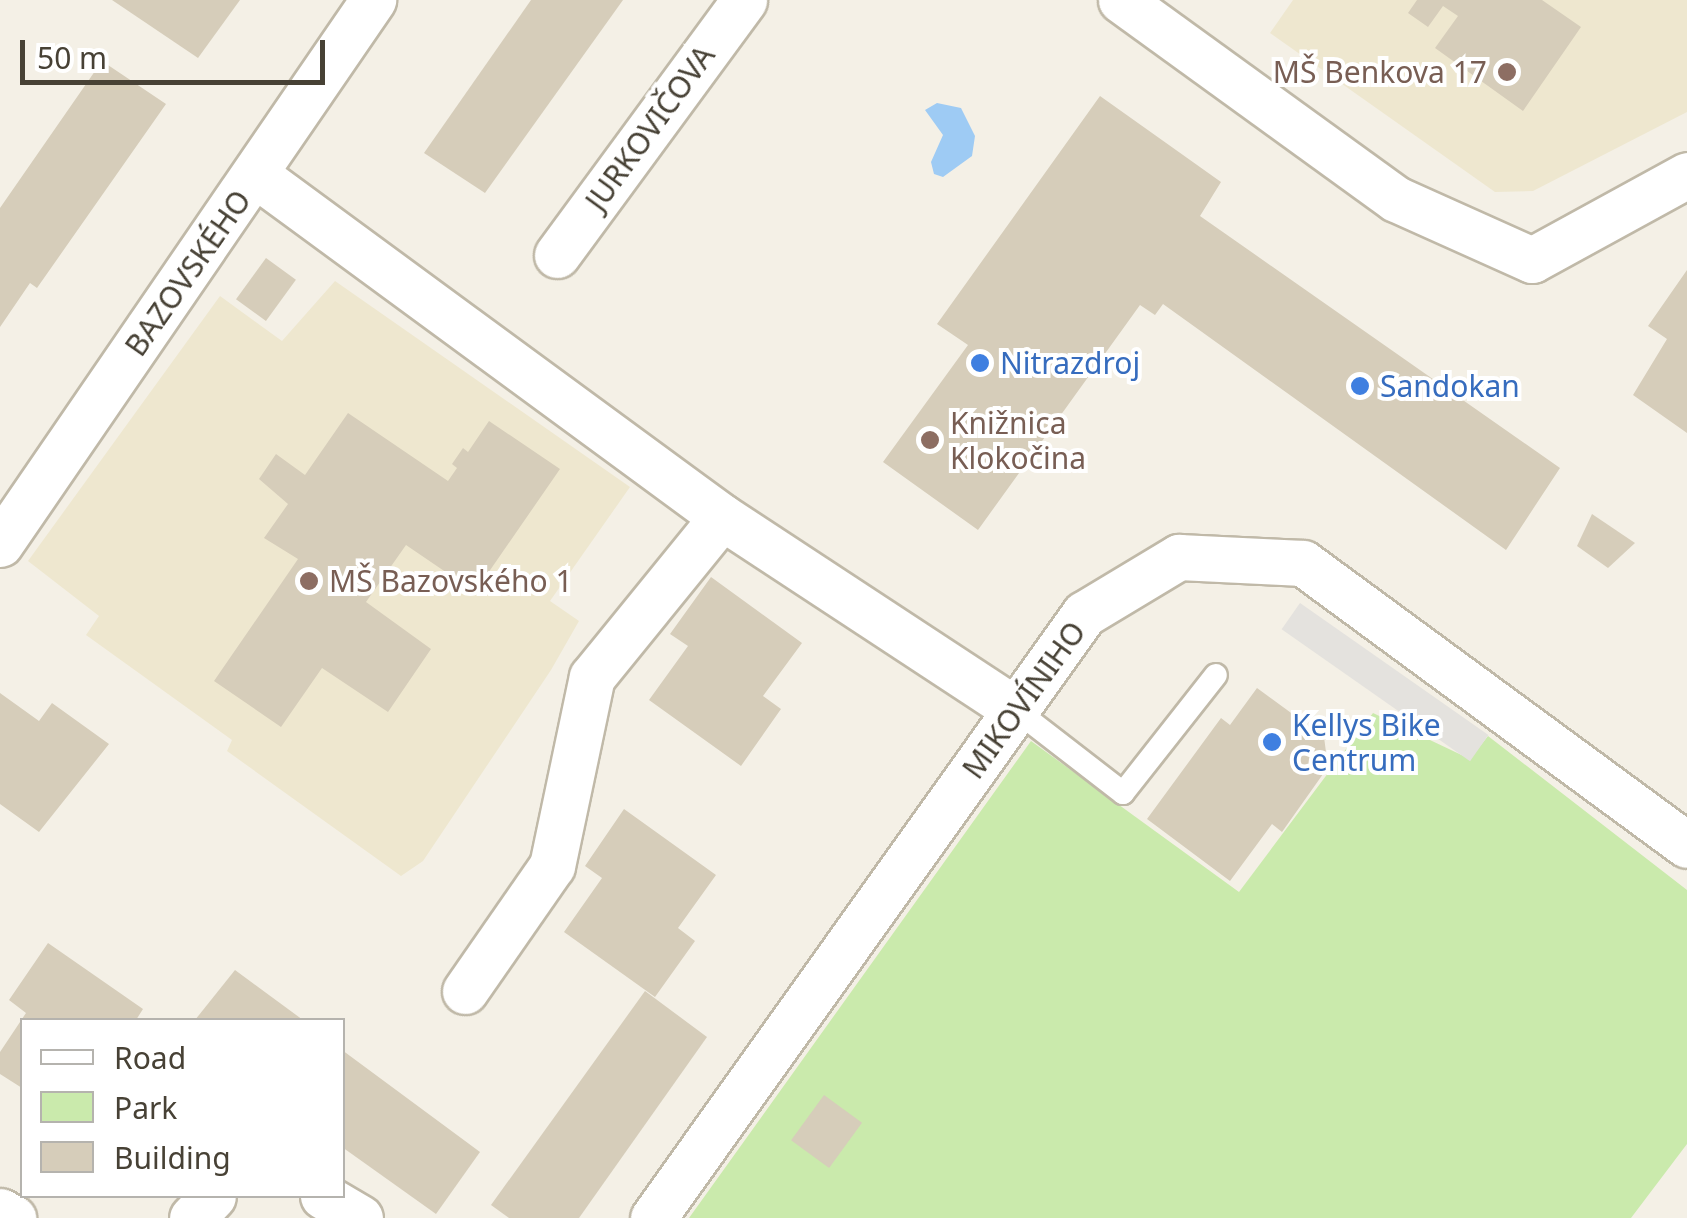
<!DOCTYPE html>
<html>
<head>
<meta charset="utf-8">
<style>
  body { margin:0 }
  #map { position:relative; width:1687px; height:1218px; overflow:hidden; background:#f4f0e6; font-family:"Noto Sans",sans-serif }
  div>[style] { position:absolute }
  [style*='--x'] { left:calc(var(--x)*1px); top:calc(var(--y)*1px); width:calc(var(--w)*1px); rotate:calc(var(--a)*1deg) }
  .education>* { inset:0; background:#eee7cf }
  .green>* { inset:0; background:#caeaac }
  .parking>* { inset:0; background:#e4e2de; transform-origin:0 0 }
  .water>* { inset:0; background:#9ecbf4 }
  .building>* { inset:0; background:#d6cdba; transform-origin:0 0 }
  .roads { filter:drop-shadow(2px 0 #c0b9a8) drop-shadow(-2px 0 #c0b9a8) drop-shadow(0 2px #c0b9a8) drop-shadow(0 -2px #c0b9a8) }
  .service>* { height:22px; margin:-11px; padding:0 11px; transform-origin:11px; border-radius:11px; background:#fff }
  .minor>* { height:45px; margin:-22.5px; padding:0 22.5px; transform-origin:22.5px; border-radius:22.5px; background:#fff }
  .dots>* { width:28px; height:28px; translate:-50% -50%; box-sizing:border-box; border:5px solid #fff; border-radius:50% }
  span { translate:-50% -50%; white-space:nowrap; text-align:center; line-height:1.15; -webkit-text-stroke:8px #fff; paint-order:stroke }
  .education-label { font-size:30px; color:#785e54 }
  .right { translate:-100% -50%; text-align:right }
  .left { translate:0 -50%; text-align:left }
  .street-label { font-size:30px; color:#474135 }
  .shop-label { font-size:30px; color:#366cbe }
  .legend { position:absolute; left:20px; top:1018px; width:325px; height:180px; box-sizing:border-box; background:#fff; border:2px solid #b5b3ae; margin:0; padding:12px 18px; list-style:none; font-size:30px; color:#474135 }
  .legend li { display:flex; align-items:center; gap:20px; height:50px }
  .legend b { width:50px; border:2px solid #b5b3ae }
  .scale { position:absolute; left:20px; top:40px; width:305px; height:45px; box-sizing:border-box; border:5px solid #474135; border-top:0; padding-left:12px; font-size:30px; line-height:35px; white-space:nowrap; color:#474135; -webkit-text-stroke:8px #fff; paint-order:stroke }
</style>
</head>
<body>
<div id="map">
  <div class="education">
    <div style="clip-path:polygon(1293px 0,1687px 0,1687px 112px,1533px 191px,1495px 192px,1270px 33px)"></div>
    <div style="clip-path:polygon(335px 281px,630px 487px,550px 601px,579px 621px,551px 670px,423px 861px,401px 876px,227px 751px,232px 740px,86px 635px,99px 616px,28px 561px,220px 296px,282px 341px)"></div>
  </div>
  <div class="green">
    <div style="clip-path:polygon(1373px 713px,1470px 759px,1488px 736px,1687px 890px,1687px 1144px,1631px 1218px,689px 1218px,1031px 741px,1239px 892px)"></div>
  </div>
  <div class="parking">
    <div style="left:1300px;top:603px;width:230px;height:32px;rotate:35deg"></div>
  </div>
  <div class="water">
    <div style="clip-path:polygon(937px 103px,961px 108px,975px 136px,972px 156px,943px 177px,934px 174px,931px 162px,943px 135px,925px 110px)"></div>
  </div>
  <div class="building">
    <div style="clip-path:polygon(112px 0,240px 0,198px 58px)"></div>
    <div style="clip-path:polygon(531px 0,623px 0,485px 193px,424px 153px)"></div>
    <div style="clip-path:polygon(1417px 0,1542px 0,1581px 27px,1523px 111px,1435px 48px,1458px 16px,1443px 6px,1428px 27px,1408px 13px)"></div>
    <div style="clip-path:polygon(102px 61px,166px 104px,37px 288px,30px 283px,0 327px,0 208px)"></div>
    <div style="clip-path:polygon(1100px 96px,1221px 182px,1200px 216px,1560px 468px,1506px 550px,1163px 304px,1155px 315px,1140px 305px,978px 530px,883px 462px,968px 345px,937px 324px)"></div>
    <div style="left:266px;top:258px;width:37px;height:51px;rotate:36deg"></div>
    <div style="clip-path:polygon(1687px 270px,1687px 433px,1633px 395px,1667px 339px,1648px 326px)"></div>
    <div style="clip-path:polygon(348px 413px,448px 481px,457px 468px,452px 464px,463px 448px,468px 452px,489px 421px,560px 469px,475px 592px,406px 545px,366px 602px,431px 649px,388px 712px,322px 668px,281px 727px,214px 681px,298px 559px,264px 538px,288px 504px,259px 479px,276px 454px,305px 475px)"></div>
    <div style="clip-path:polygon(1592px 514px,1635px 543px,1608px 568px,1577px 546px)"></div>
    <div style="clip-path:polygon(711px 577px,802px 643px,763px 696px,781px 709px,741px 766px,649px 700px,688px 646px,670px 634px)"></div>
    <div style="clip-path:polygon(1257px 688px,1324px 737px,1328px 767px,1282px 832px,1272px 824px,1230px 881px,1147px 819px,1221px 718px,1230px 725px)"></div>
    <div style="clip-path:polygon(0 693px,39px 721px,52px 703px,109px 744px,39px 832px,0 804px)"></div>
    <div style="clip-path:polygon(624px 809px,716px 875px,678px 928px,695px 941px,655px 997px,564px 932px,602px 878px,585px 866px)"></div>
    <div style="clip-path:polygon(48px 943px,143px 1009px,136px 1020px,22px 1020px,22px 1088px,0 1074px,0 1052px,26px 1013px,9px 1000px)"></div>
    <div style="clip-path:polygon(235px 970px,303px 1020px,195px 1020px)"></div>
    <div style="clip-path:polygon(645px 991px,707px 1037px,579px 1218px,509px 1218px,491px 1205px)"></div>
    <div style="clip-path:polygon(342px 1050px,480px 1152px,436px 1214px,342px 1147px)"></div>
    <div style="left:824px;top:1095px;width:47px;height:56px;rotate:36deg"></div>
  </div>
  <div class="roads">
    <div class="service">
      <div style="--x:1017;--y:711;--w:134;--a:37.7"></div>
      <div style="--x:1123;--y:793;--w:150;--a:-51.8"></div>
    </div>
    <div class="minor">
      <div style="--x:1121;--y:0;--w:339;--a:35.9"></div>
      <div style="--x:1396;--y:199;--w:149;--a:24.2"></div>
      <div style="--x:1532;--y:260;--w:177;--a:-28.7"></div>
      <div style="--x:256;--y:175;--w:578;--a:36.28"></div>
      <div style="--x:722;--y:517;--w:353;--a:33.3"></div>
      <div style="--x:557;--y:255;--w:316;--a:-53.7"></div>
      <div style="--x:0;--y:544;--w:660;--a:-55.56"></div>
      <div style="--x:465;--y:991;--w:152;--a:-55.2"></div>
      <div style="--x:552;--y:866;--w:193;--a:-78.1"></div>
      <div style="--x:592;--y:677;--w:206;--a:-50.9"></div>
      <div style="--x:323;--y:1196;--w:43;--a:30.7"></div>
      <div style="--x:0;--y:1211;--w:15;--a:28"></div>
      <div style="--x:192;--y:1218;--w:30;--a:-46"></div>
      <div style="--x:653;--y:1218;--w:742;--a:-54.49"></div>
      <div style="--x:1084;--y:614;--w:111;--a:-31"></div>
      <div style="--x:1179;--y:557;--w:124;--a:2.8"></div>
      <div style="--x:1303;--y:563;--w:476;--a:36.3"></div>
    </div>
  </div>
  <div class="dots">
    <div style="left:1507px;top:72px;background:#8d6e63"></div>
    <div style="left:980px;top:363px;background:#3f7fe0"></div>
    <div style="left:1360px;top:386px;background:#3f7fe0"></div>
    <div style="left:930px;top:440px;background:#8d6e63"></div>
    <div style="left:309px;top:581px;background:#8d6e63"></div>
    <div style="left:1272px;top:742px;background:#3f7fe0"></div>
  </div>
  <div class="education-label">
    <span class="right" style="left:1487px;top:72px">MŠ Benkova 17</span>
    <span class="left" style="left:950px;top:440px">Knižnica<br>Klokočina</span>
    <span class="left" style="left:329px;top:581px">MŠ Bazovského 1</span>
  </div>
  <div class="street-label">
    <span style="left:650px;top:128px;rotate:-54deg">JURKOVIČOVA</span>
    <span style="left:188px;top:273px;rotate:-55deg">BAZOVSKÉHO</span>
    <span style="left:1024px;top:700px;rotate:-54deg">MIKOVÍNIHO</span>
  </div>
  <div class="shop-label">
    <span class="left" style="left:1000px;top:363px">Nitrazdroj</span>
    <span class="left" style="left:1380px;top:386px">Sandokan</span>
    <span class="left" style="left:1292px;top:742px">Kellys Bike<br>Centrum</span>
  </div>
  <ul class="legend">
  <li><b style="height:12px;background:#fff"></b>Road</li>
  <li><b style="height:28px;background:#caeaac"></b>Park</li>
  <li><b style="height:28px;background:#d6cdba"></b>Building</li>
  </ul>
  <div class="scale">50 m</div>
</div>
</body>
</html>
